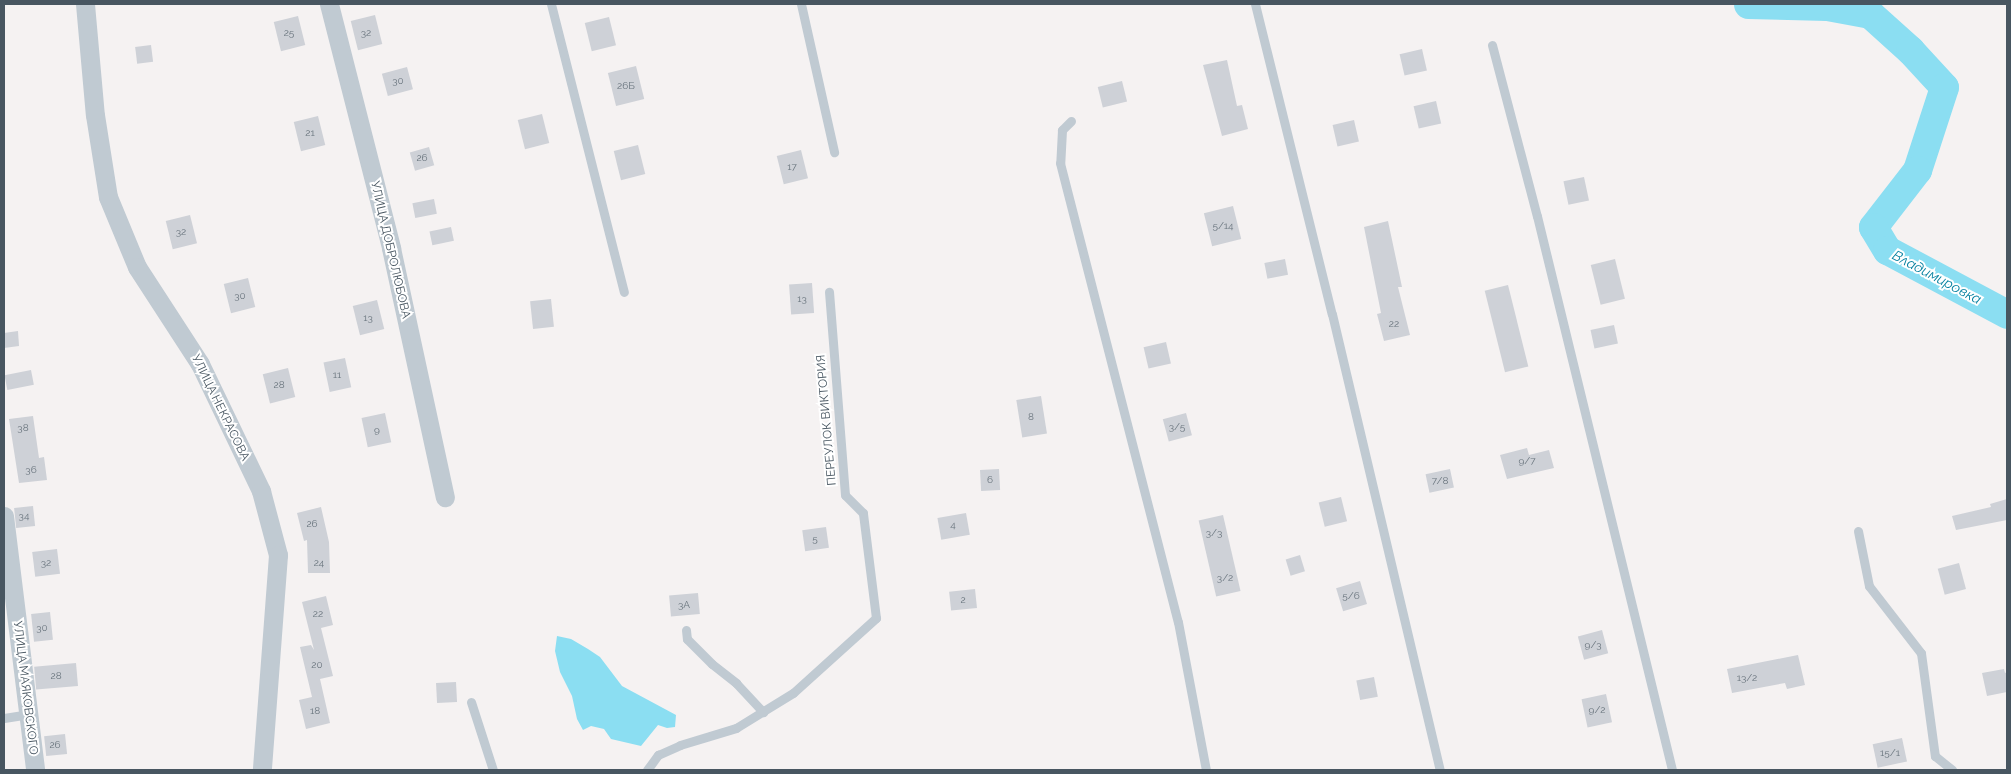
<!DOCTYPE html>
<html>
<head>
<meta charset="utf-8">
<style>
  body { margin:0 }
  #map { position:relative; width:2011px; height:774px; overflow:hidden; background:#f5f2f2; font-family:Raleway,sans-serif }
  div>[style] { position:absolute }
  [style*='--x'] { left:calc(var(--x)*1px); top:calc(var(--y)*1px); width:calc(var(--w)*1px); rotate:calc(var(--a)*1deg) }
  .water>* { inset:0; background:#8bdef2 }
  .river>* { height:29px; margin:-14.5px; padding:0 14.5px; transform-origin:14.5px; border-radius:14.5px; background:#8bdef2 }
  .building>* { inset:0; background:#ced1d7; transform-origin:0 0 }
  .service>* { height:9px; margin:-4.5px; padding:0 4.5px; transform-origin:4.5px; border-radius:4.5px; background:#c0cad2 }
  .minor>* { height:19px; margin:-9.5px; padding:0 9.5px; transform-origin:9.5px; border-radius:9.5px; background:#c0cad2 }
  span { translate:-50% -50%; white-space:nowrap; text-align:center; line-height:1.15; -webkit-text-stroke:4px #fff; paint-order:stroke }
  .number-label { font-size:10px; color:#6a757e }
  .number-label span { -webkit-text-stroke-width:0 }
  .street-label { font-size:12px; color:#485661 }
  .water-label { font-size:14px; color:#0581a0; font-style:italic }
  .frame { position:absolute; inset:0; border:5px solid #485661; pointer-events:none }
</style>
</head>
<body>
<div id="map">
  <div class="water">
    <div style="clip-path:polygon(557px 636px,571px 639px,588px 649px,600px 657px,622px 686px,676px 715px,675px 727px,667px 728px,658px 725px,641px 746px,611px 739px,604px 729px,591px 726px,583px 730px,577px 719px,572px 696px,560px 672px,555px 651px)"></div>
  </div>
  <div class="river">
    <div style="--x:1748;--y:4;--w:79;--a:1.5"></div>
    <div style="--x:1827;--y:6;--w:44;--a:10.5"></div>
    <div style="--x:1870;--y:14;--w:54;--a:42"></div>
    <div style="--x:1910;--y:50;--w:50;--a:47.4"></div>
    <div style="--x:1944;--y:87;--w:87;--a:108"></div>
    <div style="--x:1917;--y:170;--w:72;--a:127.7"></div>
    <div style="--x:1873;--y:227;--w:27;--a:59"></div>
    <div style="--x:1887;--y:250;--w:136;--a:28.1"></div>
  </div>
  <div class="building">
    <div style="left:375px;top:15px;width:30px;height:25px;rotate:76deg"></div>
    <div style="left:298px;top:16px;width:30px;height:25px;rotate:76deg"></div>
    <div style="left:609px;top:17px;width:29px;height:25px;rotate:76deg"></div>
    <div style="left:151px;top:45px;width:17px;height:16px;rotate:83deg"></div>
    <div style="left:1422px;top:49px;width:22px;height:23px;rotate:77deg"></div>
    <div style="clip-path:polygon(1227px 60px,1237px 106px,1242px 105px,1248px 129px,1222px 136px,1203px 65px)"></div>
    <div style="left:636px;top:66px;width:34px;height:29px;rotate:76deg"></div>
    <div style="left:407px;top:67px;width:23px;height:26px;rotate:75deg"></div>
    <div style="left:1122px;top:81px;width:21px;height:25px;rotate:76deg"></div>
    <div style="left:1436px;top:101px;width:23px;height:23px;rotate:77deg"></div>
    <div style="left:542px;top:114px;width:30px;height:25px;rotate:76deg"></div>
    <div style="left:318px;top:116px;width:30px;height:25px;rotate:76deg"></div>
    <div style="left:1354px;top:120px;width:22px;height:22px;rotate:77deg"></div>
    <div style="left:638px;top:145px;width:30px;height:25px;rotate:76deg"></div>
    <div style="left:429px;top:147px;width:19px;height:20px;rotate:74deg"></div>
    <div style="left:801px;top:150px;width:29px;height:25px;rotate:76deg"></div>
    <div style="left:1584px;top:177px;width:24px;height:21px;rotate:78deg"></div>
    <div style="left:434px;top:199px;width:15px;height:22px;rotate:79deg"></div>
    <div style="left:1233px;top:206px;width:34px;height:30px;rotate:76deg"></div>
    <div style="left:190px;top:215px;width:29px;height:25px;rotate:76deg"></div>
    <div style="clip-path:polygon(1388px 221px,1402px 287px,1398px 287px,1410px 335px,1384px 341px,1377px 314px,1381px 313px,1364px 227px)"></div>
    <div style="left:451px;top:227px;width:14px;height:22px;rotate:78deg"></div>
    <div style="left:1285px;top:259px;width:16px;height:21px;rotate:79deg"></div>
    <div style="left:1615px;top:259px;width:41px;height:25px;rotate:76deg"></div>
    <div style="left:248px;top:278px;width:30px;height:25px;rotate:76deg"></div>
    <div style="left:812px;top:283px;width:30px;height:23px;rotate:86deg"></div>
    <div style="left:1508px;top:285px;width:84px;height:24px;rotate:76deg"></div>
    <div style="left:551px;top:299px;width:28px;height:21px;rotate:84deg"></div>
    <div style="left:377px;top:300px;width:30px;height:25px;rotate:76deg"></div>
    <div style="left:1614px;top:325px;width:19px;height:24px;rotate:78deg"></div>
    <div style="clip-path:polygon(18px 331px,19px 346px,4px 348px,4px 333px)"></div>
    <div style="left:1166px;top:342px;width:22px;height:23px;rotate:77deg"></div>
    <div style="left:345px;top:358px;width:30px;height:22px;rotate:78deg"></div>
    <div style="left:288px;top:368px;width:30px;height:26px;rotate:76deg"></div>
    <div style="left:31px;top:370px;width:15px;height:27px;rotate:79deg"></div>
    <div style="left:1041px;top:396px;width:38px;height:25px;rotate:81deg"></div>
    <div style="left:385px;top:413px;width:30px;height:24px;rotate:78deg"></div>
    <div style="left:1186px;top:413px;width:23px;height:24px;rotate:75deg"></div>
    <div style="clip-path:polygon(33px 416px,39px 458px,44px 457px,47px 480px,19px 483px,9px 419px)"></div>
    <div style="clip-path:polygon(1527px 448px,1529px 455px,1549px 450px,1554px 468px,1507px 479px,1500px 455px)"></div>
    <div style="left:999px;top:469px;width:21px;height:19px;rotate:87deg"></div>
    <div style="left:1450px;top:469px;width:19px;height:25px;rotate:78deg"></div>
    <div style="left:1341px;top:497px;width:25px;height:23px;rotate:76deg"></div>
    <div style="clip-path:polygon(2007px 499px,2007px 520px,1956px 530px,1952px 516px,1991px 507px,1990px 504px)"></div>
    <div style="left:33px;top:506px;width:20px;height:19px;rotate:84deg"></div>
    <div style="clip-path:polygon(321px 507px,329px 542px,330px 573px,308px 573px,307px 540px,304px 541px,297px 513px)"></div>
    <div style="left:966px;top:513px;width:22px;height:29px;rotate:80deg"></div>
    <div style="left:1223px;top:515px;width:78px;height:25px;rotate:77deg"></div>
    <div style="left:826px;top:527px;width:21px;height:24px;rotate:82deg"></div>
    <div style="left:57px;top:549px;width:25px;height:25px;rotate:83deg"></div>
    <div style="left:1300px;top:555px;width:17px;height:15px;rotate:73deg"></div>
    <div style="left:1959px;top:563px;width:27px;height:22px;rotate:75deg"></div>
    <div style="left:1360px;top:581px;width:24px;height:25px;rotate:73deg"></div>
    <div style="left:975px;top:589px;width:19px;height:26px;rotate:84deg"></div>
    <div style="left:698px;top:593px;width:21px;height:29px;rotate:85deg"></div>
    <div style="clip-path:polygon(326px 596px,333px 625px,321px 628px,333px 676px,320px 679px,330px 723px,306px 729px,299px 700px,312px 697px,300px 647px,311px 645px,314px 650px,302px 602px)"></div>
    <div style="left:50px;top:612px;width:28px;height:19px;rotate:84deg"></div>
    <div style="left:1602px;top:630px;width:24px;height:25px;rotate:75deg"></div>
    <div style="clip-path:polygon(1798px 655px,1805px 685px,1787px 689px,1785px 683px,1732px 693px,1727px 669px)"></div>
    <div style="left:76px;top:663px;width:23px;height:42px;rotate:85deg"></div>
    <div style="clip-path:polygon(2004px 669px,2005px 673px,2007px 672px,2007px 692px,1987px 696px,1982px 673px)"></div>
    <div style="left:1374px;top:677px;width:20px;height:18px;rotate:79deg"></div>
    <div style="left:456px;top:682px;width:20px;height:20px;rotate:87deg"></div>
    <div style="left:1606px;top:694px;width:29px;height:25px;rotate:78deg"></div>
    <div style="left:65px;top:734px;width:20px;height:21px;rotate:84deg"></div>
    <div style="left:1902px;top:738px;width:24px;height:30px;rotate:78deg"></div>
  </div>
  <div class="service">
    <div style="--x:551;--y:4;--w:297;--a:75.8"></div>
    <div style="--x:801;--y:4;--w:152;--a:77.4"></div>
    <div style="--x:1255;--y:4;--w:319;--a:76.1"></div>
    <div style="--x:1332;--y:314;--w:469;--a:76.7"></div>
    <div style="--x:1492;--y:45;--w:177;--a:75.3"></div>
    <div style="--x:1537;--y:216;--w:570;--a:76.3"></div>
    <div style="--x:1071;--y:121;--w:13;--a:135"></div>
    <div style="--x:1062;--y:130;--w:33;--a:93"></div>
    <div style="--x:1060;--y:163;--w:474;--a:75.6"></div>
    <div style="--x:1178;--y:622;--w:151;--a:79.3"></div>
    <div style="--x:1858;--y:531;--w:56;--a:78.7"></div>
    <div style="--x:1869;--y:586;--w:85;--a:52.2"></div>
    <div style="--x:1921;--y:653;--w:104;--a:82.3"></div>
    <div style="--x:1935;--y:756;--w:22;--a:39"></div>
    <div style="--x:686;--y:630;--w:9;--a:84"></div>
    <div style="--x:687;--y:639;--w:35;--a:45"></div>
    <div style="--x:712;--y:664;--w:31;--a:38"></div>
    <div style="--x:736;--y:683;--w:40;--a:47"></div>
    <div style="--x:471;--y:702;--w:71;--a:72.1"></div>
    <div style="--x:4;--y:718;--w:24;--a:-9"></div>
    <div style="--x:647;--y:770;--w:19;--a:-54"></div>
    <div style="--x:658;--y:755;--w:24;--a:-24"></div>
    <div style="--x:680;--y:745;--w:59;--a:-16.9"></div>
    <div style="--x:736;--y:728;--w:67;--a:-31.6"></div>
    <div style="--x:793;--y:693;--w:112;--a:-42.1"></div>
    <div style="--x:876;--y:618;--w:106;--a:-97.1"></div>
    <div style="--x:863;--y:513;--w:25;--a:-135"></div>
    <div style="--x:845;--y:495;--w:204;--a:-94.5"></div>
  </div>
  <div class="minor">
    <div style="--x:85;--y:4;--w:111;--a:84.9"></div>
    <div style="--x:95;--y:115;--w:83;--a:81"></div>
    <div style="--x:108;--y:197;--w:76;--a:67.5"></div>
    <div style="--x:137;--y:267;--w:116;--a:57"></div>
    <div style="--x:200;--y:364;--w:141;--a:64.3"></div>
    <div style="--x:261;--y:491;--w:66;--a:75.1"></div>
    <div style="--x:278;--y:555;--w:216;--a:94.3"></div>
    <div style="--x:329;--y:4;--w:252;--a:75.7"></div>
    <div style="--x:391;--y:248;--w:255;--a:77.8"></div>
    <div style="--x:4;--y:516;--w:256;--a:83"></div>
  </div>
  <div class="number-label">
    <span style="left:289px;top:33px">25</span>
    <span style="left:366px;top:33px">32</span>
    <span style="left:398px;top:81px">30</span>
    <span style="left:626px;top:86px">26Б</span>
    <span style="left:310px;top:133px">21</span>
    <span style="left:422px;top:158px">26</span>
    <span style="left:792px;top:167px">17</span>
    <span style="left:1223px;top:226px">5/14</span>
    <span style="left:181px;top:232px">32</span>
    <span style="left:240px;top:296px">30</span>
    <span style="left:802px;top:299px">13</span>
    <span style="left:368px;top:318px">13</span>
    <span style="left:1394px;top:324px">22</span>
    <span style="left:337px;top:375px">11</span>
    <span style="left:279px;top:385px">28</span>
    <span style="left:1031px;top:417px">8</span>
    <span style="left:1177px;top:427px">3/5</span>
    <span style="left:23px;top:428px">38</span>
    <span style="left:377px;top:430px">9</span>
    <span style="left:1527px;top:461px">9/7</span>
    <span style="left:31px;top:470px">36</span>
    <span style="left:990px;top:480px">6</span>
    <span style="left:1440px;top:481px">7/8</span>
    <span style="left:24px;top:516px">34</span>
    <span style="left:312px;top:524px">26</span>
    <span style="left:953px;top:525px">4</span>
    <span style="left:1214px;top:533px">3/3</span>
    <span style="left:815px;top:539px">5</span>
    <span style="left:46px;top:563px">32</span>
    <span style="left:319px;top:563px">24</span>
    <span style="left:1225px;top:578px">3/2</span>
    <span style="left:1351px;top:596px">5/6</span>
    <span style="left:963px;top:600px">2</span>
    <span style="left:684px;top:605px">3А</span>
    <span style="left:318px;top:614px">22</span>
    <span style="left:42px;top:628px">30</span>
    <span style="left:1593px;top:645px">9/3</span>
    <span style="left:317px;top:665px">20</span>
    <span style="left:56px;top:676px">28</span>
    <span style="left:1747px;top:678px">13/2</span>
    <span style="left:1597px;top:710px">9/2</span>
    <span style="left:315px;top:711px">18</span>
    <span style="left:55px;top:745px">26</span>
    <span style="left:1890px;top:753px">15/1</span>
  </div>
  <div class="street-label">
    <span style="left:390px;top:250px;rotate:77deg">УЛИЦА ДОБРОЛЮБОВА</span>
    <span style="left:220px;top:408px;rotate:64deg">УЛИЦА НЕКРАСОВА</span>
    <span style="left:827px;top:420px;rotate:-95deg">ПЕРЕУЛОК ВИКТОРИЯ</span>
    <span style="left:25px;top:688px;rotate:83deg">УЛИЦА МАЯКОВСКОГО</span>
  </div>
  <div class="water-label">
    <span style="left:1937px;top:277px;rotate:28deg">Владимировка</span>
  </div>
  <div class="frame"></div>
</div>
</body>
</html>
